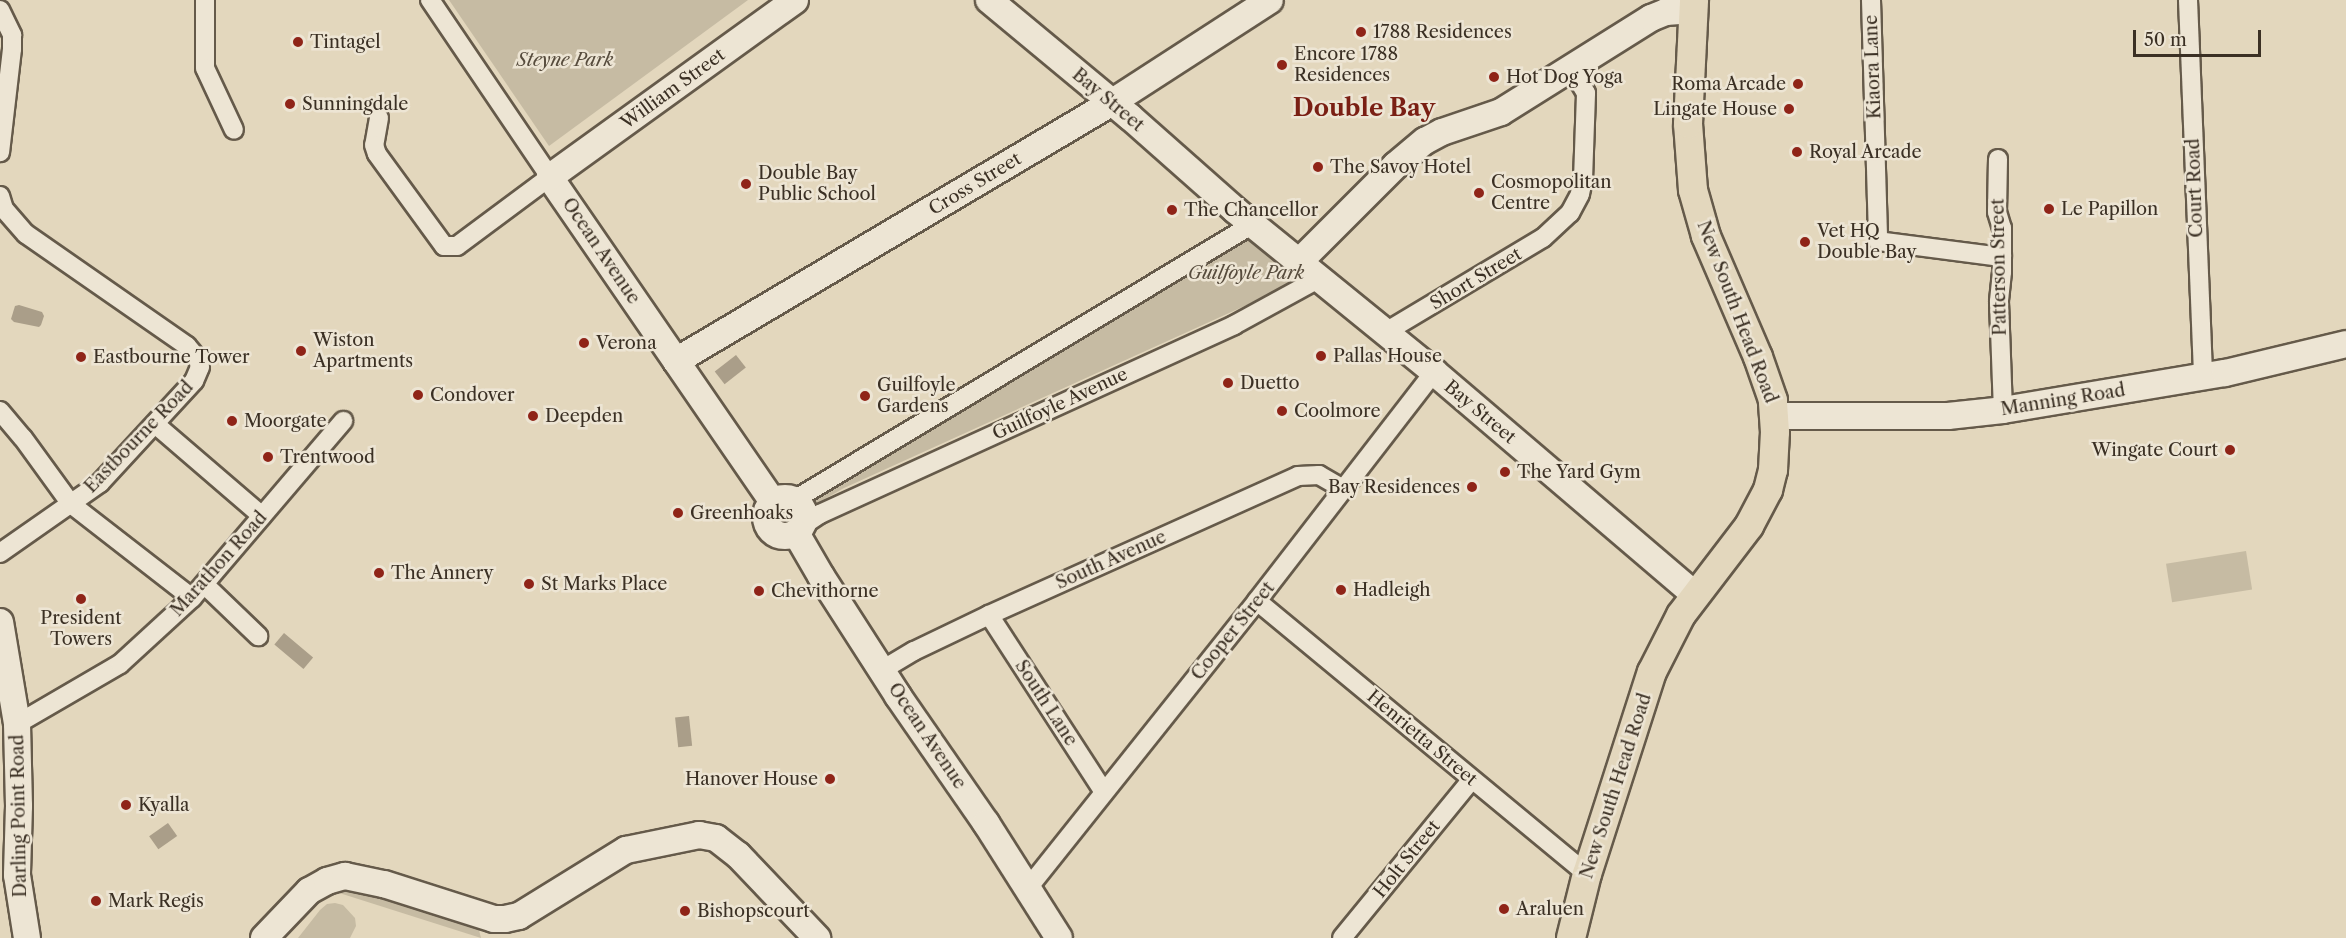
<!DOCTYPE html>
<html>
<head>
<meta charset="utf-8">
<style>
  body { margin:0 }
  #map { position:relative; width:2346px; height:938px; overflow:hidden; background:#e3d7bd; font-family:"Libre Caslon Text",serif }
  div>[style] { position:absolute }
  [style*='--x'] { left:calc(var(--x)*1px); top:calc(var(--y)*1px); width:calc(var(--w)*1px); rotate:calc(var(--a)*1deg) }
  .green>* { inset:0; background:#c6bba3; transform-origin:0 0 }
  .water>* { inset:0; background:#aa9e89; transform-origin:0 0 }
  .roads { filter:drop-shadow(2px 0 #655a4a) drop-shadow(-2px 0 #655a4a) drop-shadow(0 2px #655a4a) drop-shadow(0 -2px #655a4a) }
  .street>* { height:18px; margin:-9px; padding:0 9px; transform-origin:9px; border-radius:9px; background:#ede5d4 }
  .secondary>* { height:26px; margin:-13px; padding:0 13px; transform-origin:13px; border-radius:13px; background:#ede5d4 }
  .secondary>.ring { margin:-13px; padding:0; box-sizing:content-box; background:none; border:26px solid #ede5d4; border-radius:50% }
  .primary>* { height:28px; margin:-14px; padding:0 14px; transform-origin:14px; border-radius:14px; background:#e3d7bd }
  .dots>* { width:16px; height:16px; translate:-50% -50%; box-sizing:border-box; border:3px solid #ede5d4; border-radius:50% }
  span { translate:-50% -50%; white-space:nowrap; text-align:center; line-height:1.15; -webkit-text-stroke:5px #ede5d4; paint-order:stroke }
  .poi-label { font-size:18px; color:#3b3024 }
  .left { translate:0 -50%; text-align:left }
  .right { translate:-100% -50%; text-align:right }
  .park-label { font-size:18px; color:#574c3d; font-style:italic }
  .street-label { font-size:18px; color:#3b3024 }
  .district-label { font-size:24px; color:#7a1f14; font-weight:700 }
  .scale { position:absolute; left:2133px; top:30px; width:128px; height:27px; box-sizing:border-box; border:3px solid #3b3024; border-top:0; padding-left:8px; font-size:18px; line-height:21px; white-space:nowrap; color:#3b3024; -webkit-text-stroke:4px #ede5d4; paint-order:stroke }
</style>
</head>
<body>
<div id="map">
  <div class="green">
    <div style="clip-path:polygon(449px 0,748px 0,549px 146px)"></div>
    <div style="clip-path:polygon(1249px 237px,1294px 274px,1293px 284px,844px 488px,816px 504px,812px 496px,842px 482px)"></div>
    <div style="left:2246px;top:551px;width:39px;height:81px;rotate:81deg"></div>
    <div style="clip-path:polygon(342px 884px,478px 926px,481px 938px,333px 891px)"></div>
    <div style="clip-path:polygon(335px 903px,343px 905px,355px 918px,356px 926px,350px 938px,298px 938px,320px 910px,327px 904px)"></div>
  </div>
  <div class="water">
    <div style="clip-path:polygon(19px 305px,42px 312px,44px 316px,41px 325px,39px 327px,14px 322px,11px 319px,15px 306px)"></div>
    <div style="left:736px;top:355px;width:16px;height:27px;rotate:52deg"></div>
    <div style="left:284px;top:633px;width:38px;height:15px;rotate:40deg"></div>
    <div style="left:689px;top:716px;width:30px;height:14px;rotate:84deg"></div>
    <div style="left:168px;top:823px;width:16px;height:23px;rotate:55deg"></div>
  </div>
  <div class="roads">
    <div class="street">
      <div style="--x:205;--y:0;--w:68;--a:90"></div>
      <div style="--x:205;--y:68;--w:68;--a:64.9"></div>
      <div style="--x:1871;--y:0;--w:241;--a:88.3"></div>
      <div style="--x:1878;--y:241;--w:125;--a:7.4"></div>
      <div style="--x:2188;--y:0;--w:377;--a:87.7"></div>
      <div style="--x:0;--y:10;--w:28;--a:64"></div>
      <div style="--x:12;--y:35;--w:14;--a:90"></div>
      <div style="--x:12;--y:49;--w:104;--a:96.6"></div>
      <div style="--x:379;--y:118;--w:27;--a:100"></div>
      <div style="--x:374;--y:145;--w:9;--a:72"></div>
      <div style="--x:377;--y:154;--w:114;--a:53.9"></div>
      <div style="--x:444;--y:246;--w:13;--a:0"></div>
      <div style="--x:457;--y:246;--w:116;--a:-36.6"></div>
      <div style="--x:550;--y:177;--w:214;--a:-124.1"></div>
      <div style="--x:1998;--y:159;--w:53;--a:91.1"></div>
      <div style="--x:1997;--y:212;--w:17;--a:73"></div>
      <div style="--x:2002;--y:228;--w:44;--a:90"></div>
      <div style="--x:2002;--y:272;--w:30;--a:96"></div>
      <div style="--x:1999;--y:302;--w:108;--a:87.9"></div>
      <div style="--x:0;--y:196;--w:14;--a:73"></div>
      <div style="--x:4;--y:209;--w:33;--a:49"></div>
      <div style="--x:26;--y:234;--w:196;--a:34.8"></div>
      <div style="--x:187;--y:346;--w:17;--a:50"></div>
      <div style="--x:198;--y:359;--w:8;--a:76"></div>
      <div style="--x:200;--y:367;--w:15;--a:113"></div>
      <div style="--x:194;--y:381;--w:139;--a:132.7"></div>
      <div style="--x:100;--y:483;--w:122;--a:145"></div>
      <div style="--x:1384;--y:333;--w:185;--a:-30.9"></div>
      <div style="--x:1543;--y:238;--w:37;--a:-43"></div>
      <div style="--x:1570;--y:213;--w:21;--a:-62"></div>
      <div style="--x:1580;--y:194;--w:14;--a:-78"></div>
      <div style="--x:1583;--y:180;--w:87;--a:-88"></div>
      <div style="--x:1586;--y:93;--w:29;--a:-121"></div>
      <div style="--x:0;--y:411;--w:35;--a:50"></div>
      <div style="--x:23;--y:438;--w:82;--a:54"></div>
      <div style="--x:71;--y:504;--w:153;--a:37.8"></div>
      <div style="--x:155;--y:424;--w:141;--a:40.7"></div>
      <div style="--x:794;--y:500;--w:536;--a:-31.02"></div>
      <div style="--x:802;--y:526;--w:22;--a:-34"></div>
      <div style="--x:820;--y:514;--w:455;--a:-24.5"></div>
      <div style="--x:1234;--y:325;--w:96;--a:-28.7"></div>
      <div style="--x:205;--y:585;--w:74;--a:43.9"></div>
      <div style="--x:1257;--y:601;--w:428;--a:39.6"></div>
      <div style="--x:989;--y:615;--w:211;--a:57"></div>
      <div style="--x:882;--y:670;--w:37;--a:-31"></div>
      <div style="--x:914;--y:651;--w:83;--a:-25.6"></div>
      <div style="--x:989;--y:615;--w:339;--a:-24.2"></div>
      <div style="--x:1298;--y:476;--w:21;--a:-3"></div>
      <div style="--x:1319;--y:475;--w:28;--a:30"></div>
      <div style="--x:17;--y:724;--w:119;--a:-30.2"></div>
      <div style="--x:120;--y:664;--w:98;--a:-42.5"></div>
      <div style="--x:192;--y:598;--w:233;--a:-49.5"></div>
      <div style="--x:1028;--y:888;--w:367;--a:-51.4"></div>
      <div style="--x:1257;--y:601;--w:289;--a:-52.3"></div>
      <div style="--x:1342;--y:938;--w:205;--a:-50.7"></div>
    </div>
    <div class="secondary">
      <div style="--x:989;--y:0;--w:183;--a:39.7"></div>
      <div style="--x:1130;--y:117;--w:140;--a:41.5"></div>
      <div style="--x:1235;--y:210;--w:257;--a:39.1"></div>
      <div style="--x:1434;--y:372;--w:343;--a:40.5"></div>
      <div style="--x:1298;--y:263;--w:139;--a:-45"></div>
      <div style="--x:1396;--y:165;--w:38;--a:-40"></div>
      <div style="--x:1425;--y:141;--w:19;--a:-28"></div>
      <div style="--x:1442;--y:132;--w:62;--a:-18.7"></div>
      <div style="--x:1501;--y:112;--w:177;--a:-32.1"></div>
      <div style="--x:1651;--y:18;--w:16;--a:-22"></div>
      <div style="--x:1666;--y:12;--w:27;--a:-4"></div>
      <div style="--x:676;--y:361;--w:506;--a:-30.67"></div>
      <div style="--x:1111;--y:103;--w:189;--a:-32.9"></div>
      <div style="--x:1775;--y:416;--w:173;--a:0"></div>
      <div style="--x:1948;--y:416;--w:55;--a:-6.2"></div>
      <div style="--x:2003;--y:410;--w:225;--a:-9.5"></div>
      <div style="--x:2225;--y:373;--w:124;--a:-13.5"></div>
      <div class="ring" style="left:766px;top:498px;width:12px;height:12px"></div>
      <div style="--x:773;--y:502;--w:394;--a:-124.5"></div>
      <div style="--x:550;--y:177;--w:302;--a:-35.8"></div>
      <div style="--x:796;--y:533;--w:50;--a:59.8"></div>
      <div style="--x:821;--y:576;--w:143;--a:57.3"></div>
      <div style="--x:898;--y:696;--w:155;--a:55.3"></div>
      <div style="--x:986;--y:823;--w:136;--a:57.6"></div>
      <div style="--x:0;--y:622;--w:103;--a:80.5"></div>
      <div style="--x:17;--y:724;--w:82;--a:88.6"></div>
      <div style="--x:19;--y:806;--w:69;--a:91.7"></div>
      <div style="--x:17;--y:875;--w:64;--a:81"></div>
      <div style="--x:264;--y:938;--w:65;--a:-46.2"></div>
      <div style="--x:309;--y:891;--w:21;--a:-29"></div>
      <div style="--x:327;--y:881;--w:19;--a:-16"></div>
      <div style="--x:345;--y:876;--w:40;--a:12"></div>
      <div style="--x:384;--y:884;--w:115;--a:17.7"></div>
      <div style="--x:494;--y:919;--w:11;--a:0"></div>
      <div style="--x:505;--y:919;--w:14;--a:-12"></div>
      <div style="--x:519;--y:916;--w:126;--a:-31.7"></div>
      <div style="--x:626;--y:850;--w:75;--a:-11.6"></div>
      <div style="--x:699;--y:835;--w:17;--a:10"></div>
      <div style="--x:716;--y:838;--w:28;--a:38"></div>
      <div style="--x:738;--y:855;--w:115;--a:46.4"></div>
    </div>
    <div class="primary">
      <div style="--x:1571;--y:938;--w:66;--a:-76"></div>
      <div style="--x:1587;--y:874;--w:212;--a:-72.2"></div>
      <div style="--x:1652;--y:672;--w:64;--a:-63"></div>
      <div style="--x:1681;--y:615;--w:112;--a:-52.6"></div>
      <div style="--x:1749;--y:526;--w:41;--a:-62.2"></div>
      <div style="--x:1768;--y:490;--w:21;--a:-76"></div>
      <div style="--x:1773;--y:470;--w:38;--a:-87"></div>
      <div style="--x:1775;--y:432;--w:32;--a:-94"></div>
      <div style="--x:1773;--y:400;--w:46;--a:-109.2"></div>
      <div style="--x:1758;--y:357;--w:132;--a:-113.3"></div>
      <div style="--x:1706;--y:236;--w:48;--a:-105.8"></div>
      <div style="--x:1693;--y:190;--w:66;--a:-94.3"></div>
      <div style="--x:1688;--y:124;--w:124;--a:-87.2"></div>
    </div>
  </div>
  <div class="dots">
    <div style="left:1361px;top:32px;background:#8f2418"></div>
    <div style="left:298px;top:42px;background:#8f2418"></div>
    <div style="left:1282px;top:65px;background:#8f2418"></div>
    <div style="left:1494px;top:77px;background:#8f2418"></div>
    <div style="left:1798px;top:84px;background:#8f2418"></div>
    <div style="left:290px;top:104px;background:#8f2418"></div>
    <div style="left:1789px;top:109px;background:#8f2418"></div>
    <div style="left:1797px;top:152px;background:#8f2418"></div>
    <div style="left:1318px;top:167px;background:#8f2418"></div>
    <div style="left:746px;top:184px;background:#8f2418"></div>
    <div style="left:1479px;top:193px;background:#8f2418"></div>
    <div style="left:2049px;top:209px;background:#8f2418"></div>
    <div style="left:1172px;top:210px;background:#8f2418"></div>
    <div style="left:1805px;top:242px;background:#8f2418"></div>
    <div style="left:584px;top:343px;background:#8f2418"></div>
    <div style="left:301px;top:351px;background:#8f2418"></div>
    <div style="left:1321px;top:356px;background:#8f2418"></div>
    <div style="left:81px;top:357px;background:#8f2418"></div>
    <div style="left:1228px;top:383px;background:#8f2418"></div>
    <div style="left:418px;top:395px;background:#8f2418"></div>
    <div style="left:865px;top:396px;background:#8f2418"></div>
    <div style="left:1282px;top:411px;background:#8f2418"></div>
    <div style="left:533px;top:416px;background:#8f2418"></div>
    <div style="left:232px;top:421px;background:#8f2418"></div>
    <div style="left:2230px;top:450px;background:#8f2418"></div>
    <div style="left:268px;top:457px;background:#8f2418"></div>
    <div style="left:1505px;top:472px;background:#8f2418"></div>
    <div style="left:1472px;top:487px;background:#8f2418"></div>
    <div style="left:678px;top:513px;background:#8f2418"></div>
    <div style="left:379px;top:573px;background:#8f2418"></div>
    <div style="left:529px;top:584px;background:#8f2418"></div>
    <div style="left:1341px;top:590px;background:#8f2418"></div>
    <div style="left:759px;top:591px;background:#8f2418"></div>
    <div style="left:81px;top:599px;background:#8f2418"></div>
    <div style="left:830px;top:779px;background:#8f2418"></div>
    <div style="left:126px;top:805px;background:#8f2418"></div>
    <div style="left:96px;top:901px;background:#8f2418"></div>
    <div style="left:1504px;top:909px;background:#8f2418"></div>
    <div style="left:685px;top:911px;background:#8f2418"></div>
  </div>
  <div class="poi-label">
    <span class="left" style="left:1373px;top:32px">1788 Residences</span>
    <span class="left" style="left:310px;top:42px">Tintagel</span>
    <span class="left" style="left:1294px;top:65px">Encore 1788<br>Residences</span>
    <span class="left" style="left:1506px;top:77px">Hot Dog Yoga</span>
    <span class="right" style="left:1786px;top:84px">Roma Arcade</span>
    <span class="left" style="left:302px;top:104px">Sunningdale</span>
    <span class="right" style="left:1777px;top:109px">Lingate House</span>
    <span class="left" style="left:1809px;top:152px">Royal Arcade</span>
    <span class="left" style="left:1330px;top:167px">The Savoy Hotel</span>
    <span class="left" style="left:758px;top:184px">Double Bay<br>Public School</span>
    <span class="left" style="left:1491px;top:193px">Cosmopolitan<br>Centre</span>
    <span class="left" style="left:2061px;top:209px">Le Papillon</span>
    <span class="left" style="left:1184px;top:210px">The Chancellor</span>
    <span class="left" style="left:1817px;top:242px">Vet HQ<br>Double Bay</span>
    <span class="left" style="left:313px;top:351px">Wiston<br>Apartments</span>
    <span class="left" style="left:596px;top:343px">Verona</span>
    <span class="left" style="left:1333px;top:356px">Pallas House</span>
    <span class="left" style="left:93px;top:357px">Eastbourne Tower</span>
    <span class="left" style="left:1240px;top:383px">Duetto</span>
    <span class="left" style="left:877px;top:396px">Guilfoyle<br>Gardens</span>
    <span class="left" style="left:430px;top:395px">Condover</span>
    <span class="left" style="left:1294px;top:411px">Coolmore</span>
    <span class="left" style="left:545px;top:416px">Deepden</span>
    <span class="left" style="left:244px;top:421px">Moorgate</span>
    <span class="right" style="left:2218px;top:450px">Wingate Court</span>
    <span class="left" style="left:280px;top:457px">Trentwood</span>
    <span class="left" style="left:1517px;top:472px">The Yard Gym</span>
    <span class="right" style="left:1460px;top:487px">Bay Residences</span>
    <span class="left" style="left:690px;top:513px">Greenhoaks</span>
    <span class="left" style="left:391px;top:573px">The Annery</span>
    <span class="left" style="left:541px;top:584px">St Marks Place</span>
    <span class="left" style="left:1353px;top:590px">Hadleigh</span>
    <span class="left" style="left:771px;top:591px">Chevithorne</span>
    <span style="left:81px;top:629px">President<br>Towers</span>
    <span class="right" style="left:818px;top:779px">Hanover House</span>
    <span class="left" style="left:138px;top:805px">Kyalla</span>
    <span class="left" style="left:108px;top:901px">Mark Regis</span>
    <span class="left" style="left:1516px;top:909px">Araluen</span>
    <span class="left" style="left:697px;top:911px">Bishopscourt</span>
  </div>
  <div class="park-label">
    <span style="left:565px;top:60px">Steyne Park</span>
    <span style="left:1246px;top:273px">Guilfoyle Park</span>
  </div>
  <div class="street-label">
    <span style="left:1873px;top:67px;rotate:-92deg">Kiaora Lane</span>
    <span style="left:673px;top:89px;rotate:-36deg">William Street</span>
    <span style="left:1108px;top:100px;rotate:40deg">Bay Street</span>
    <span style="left:975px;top:184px;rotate:-31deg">Cross Street</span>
    <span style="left:2195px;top:188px;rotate:-92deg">Court Road</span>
    <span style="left:601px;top:251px;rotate:56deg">Ocean Avenue</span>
    <span style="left:1999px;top:267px;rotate:-91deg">Patterson Street</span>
    <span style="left:1476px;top:279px;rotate:-31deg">Short Street</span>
    <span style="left:1737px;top:312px;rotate:69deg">New South Head Road</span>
    <span style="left:2063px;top:400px;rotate:-9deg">Manning Road</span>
    <span style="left:1060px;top:404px;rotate:-25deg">Guilfoyle Avenue</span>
    <span style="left:1480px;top:412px;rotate:40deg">Bay Street</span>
    <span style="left:139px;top:437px;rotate:-46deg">Eastbourne Road</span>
    <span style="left:1111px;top:560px;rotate:-24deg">South Avenue</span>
    <span style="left:219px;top:564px;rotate:-48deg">Marathon Road</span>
    <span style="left:1233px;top:631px;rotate:-51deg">Cooper Street</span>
    <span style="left:1046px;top:703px;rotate:57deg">South Lane</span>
    <span style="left:927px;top:736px;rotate:56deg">Ocean Avenue</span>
    <span style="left:1422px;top:738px;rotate:40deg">Henrietta Street</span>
    <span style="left:1616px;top:786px;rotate:-72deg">New South Head Road</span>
    <span style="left:19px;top:816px;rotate:-91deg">Darling Point Road</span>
    <span style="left:1407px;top:859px;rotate:-51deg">Holt Street</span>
  </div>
  <div class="district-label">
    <span style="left:1364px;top:108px">Double Bay</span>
  </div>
  <div class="scale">50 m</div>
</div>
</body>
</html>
